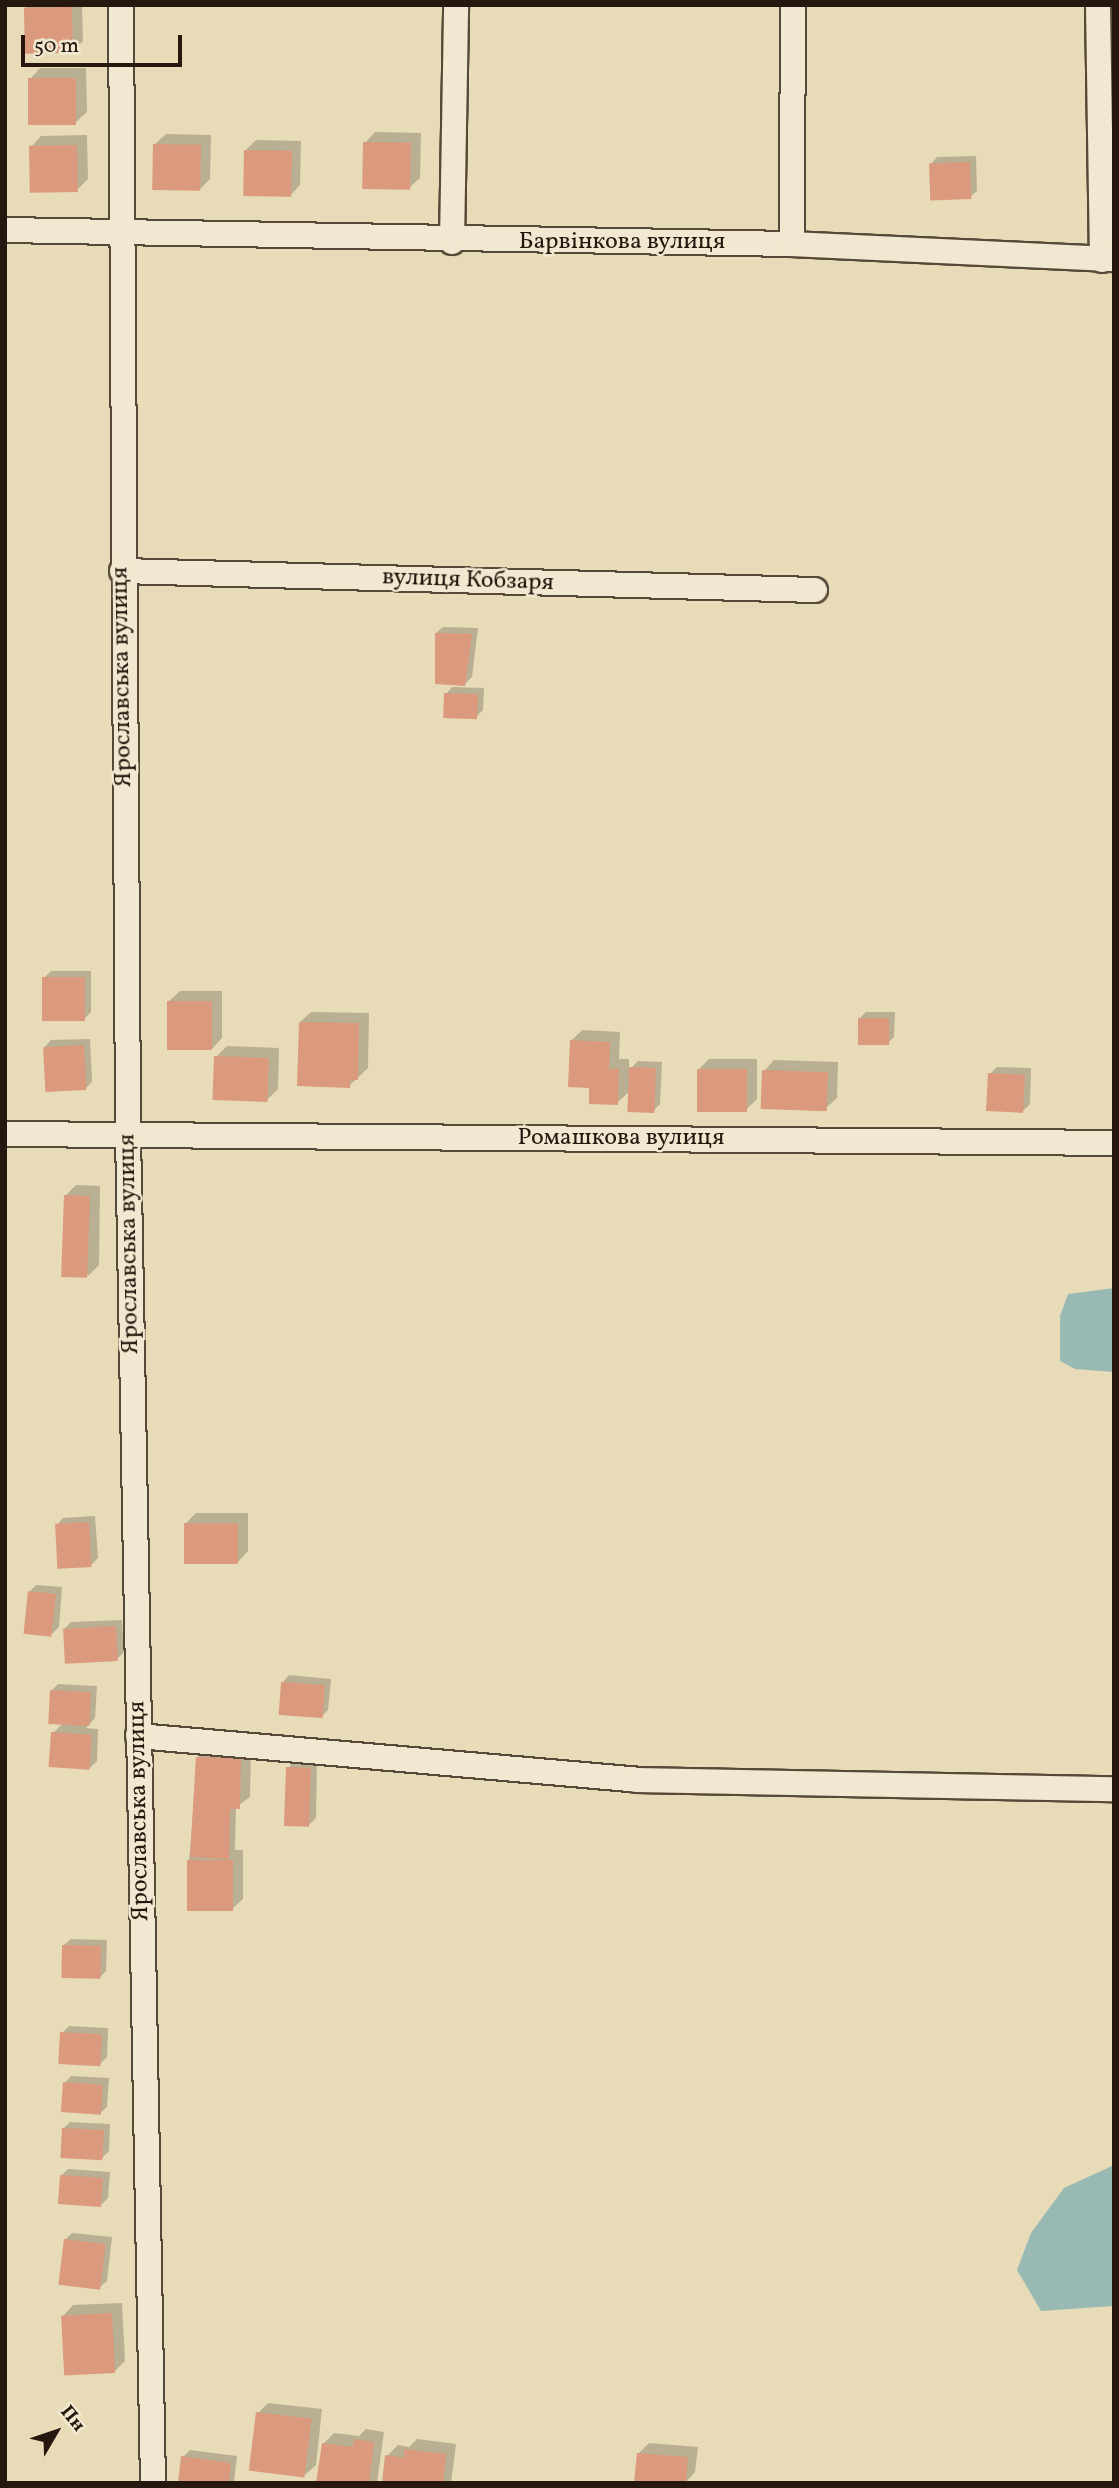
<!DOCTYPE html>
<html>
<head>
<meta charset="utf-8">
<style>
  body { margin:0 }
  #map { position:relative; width:1119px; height:2488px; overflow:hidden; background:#e8dbb7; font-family:Vollkorn,serif }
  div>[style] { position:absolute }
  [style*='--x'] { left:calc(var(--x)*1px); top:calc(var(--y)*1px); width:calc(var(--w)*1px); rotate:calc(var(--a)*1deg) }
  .water>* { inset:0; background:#98bab3 }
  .shadow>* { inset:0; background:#0003 }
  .building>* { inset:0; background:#db997d; transform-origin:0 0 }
  .roads { filter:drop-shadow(2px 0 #574939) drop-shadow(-2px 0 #574939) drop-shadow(0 2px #574939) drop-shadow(0 -2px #574939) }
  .minor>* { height:24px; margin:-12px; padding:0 12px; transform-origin:12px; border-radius:12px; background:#f0e8d0 }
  span { translate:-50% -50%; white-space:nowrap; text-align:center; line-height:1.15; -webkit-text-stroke:5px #f0e8d0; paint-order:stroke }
  .street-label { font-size:24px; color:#27180f }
  .frame { position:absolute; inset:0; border:7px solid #27180f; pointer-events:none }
  .north { position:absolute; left:21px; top:2397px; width:70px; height:70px; -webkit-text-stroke:5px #f0e8d0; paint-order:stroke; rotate:51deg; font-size:19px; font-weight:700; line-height:28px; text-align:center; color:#27180f }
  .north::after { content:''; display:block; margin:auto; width:24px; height:32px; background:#27180f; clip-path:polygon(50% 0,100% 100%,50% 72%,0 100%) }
  .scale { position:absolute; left:21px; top:35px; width:161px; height:32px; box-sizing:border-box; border:4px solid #27180f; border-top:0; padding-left:9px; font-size:21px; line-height:24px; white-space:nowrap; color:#27180f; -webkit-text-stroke:5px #f0e8d0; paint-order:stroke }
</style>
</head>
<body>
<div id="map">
  <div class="water">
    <div style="clip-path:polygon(1114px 1288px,1114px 1372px,1075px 1369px,1060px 1361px,1060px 1316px,1068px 1294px)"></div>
    <div style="clip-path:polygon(1114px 2165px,1114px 2306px,1041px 2311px,1017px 2270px,1031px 2233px,1064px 2188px)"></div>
  </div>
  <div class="shadow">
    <div style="clip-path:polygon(29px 5px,82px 5px,83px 41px,72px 52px,25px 8px)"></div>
    <div style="clip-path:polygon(40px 68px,86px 68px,87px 112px,76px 122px,30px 79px)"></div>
    <div style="clip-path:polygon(375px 132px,421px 133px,420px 178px,409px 188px,365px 143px)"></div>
    <div style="clip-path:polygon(166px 134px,211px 135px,210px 179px,199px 190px,155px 144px)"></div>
    <div style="clip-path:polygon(87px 135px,88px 179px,77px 190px,31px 147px,41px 136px)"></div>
    <div style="clip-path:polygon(256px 140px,301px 141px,300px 185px,290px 196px,245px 151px)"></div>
    <div style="clip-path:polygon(976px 156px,977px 191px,970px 197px,931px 164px,937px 157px)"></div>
    <div style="clip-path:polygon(443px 627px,478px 628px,472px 677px,465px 684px,436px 633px)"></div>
    <div style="clip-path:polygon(452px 687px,484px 688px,483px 710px,476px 717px,446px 694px)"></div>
    <div style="clip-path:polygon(51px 971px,91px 971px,91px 1012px,84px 1019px,44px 978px)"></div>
    <div style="clip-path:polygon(180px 991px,222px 991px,222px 1038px,212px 1049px,169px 1001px)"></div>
    <div style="clip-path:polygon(311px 1012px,369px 1013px,368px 1068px,349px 1086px,300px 1022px)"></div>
    <div style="clip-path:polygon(866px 1012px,895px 1012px,894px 1037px,887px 1044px,860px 1018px)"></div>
    <div style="clip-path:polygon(582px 1030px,620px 1032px,619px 1059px,629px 1059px,629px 1070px,638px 1061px,662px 1062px,660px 1104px,653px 1111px,630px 1091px,617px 1103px,591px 1086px,571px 1041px)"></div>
    <div style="clip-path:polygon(90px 1039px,92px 1082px,85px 1089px,45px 1047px,51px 1040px)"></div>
    <div style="clip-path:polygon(227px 1046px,279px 1048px,278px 1089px,267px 1100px,216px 1057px)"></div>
    <div style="clip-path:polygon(709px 1059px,757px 1059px,757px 1099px,746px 1110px,698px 1070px)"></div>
    <div style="clip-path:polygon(774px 1060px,838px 1062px,837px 1098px,826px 1108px,764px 1071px)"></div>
    <div style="clip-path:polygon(997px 1067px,1031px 1068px,1030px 1104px,1023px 1111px,990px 1074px)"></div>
    <div style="clip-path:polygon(76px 1185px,100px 1186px,99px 1265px,88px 1276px,65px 1196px)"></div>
    <div style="clip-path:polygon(196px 1513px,248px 1513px,248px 1551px,238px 1562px,185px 1524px)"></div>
    <div style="clip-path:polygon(95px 1516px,98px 1558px,91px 1565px,57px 1525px,63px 1518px)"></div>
    <div style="clip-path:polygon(36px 1585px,62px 1587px,59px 1627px,52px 1634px,29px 1592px)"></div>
    <div style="clip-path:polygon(122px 1620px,124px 1652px,117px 1659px,64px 1629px,71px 1622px)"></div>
    <div style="clip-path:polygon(289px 1675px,331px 1679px,328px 1710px,321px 1717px,283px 1682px)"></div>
    <div style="clip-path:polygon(58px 1684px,97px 1686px,95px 1718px,86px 1728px,98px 1729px,97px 1761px,90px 1768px,53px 1733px,62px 1724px,51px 1691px)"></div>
    <div style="clip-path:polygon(208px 1747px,251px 1748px,250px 1797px,236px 1807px,235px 1850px,243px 1850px,243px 1899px,232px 1909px,189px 1861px,198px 1758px)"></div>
    <div style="clip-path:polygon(295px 1761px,317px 1762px,316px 1818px,309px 1825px,288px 1768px)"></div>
    <div style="clip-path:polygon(71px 1939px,107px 1940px,106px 1971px,99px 1978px,64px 1945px)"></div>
    <div style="clip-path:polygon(69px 2026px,108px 2028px,107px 2057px,100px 2064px,62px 2033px)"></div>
    <div style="clip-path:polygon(71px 2076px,109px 2078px,107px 2107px,100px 2113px,65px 2083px)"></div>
    <div style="clip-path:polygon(70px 2122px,110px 2124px,109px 2151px,102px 2158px,63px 2129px)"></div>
    <div style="clip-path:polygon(68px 2169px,110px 2172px,108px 2198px,101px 2205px,61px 2176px)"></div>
    <div style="clip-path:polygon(72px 2233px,112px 2237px,107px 2281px,100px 2287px,65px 2240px)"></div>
    <div style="clip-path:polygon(122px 2303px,125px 2361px,114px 2372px,63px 2316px,73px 2305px)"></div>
    <div style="clip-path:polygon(268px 2403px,322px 2409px,316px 2465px,305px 2475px,258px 2413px)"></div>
    <div style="clip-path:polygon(366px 2429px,384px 2432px,377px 2483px,318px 2483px,324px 2443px,334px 2433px,359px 2436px)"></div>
    <div style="clip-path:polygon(417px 2439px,456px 2444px,451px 2483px,384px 2483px,387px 2456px,398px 2445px,409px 2447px)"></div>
    <div style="clip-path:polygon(649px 2443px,698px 2447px,695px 2472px,686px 2482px,638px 2454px)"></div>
    <div style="clip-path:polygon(190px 2450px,237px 2456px,234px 2483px,180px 2483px,183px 2457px)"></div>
  </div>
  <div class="building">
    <div style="left:72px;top:7px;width:46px;height:48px;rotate:89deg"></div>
    <div style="left:28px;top:78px;width:48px;height:47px"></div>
    <div style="left:363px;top:142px;width:48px;height:47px;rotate:1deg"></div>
    <div style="left:153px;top:144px;width:48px;height:46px;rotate:1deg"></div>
    <div style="left:77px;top:145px;width:47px;height:48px;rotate:89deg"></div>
    <div style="left:244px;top:150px;width:48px;height:46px;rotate:1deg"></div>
    <div style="left:970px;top:162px;width:37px;height:41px;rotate:88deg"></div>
    <div style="clip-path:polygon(435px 633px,472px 634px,465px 686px,435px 684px)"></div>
    <div style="left:444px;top:693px;width:34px;height:25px;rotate:2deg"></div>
    <div style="left:42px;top:977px;width:43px;height:44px"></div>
    <div style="left:167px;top:1001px;width:45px;height:49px"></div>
    <div style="left:858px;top:1018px;width:31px;height:27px"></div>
    <div style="clip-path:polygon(299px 1022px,359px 1023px,358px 1080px,350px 1080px,350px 1088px,297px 1086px)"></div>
    <div style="clip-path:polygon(570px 1040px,610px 1042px,609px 1069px,619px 1069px,618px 1105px,589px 1104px,589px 1088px,568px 1087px)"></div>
    <div style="left:84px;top:1045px;width:45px;height:41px;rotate:87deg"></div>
    <div style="left:214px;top:1056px;width:55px;height:44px;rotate:2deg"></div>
    <div style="left:629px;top:1067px;width:27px;height:45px;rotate:2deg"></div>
    <div style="left:697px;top:1069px;width:50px;height:43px"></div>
    <div style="left:762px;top:1070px;width:66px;height:39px;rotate:2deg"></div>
    <div style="left:988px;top:1073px;width:37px;height:38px;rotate:3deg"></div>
    <div style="left:64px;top:1195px;width:26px;height:82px;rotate:2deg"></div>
    <div style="left:89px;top:1522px;width:45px;height:34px;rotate:87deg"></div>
    <div style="left:184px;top:1523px;width:54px;height:41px"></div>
    <div style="left:28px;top:1591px;width:28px;height:43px;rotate:6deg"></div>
    <div style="left:116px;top:1626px;width:35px;height:53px;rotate:87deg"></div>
    <div style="left:281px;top:1682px;width:44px;height:33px;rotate:4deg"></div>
    <div style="left:50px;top:1690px;width:41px;height:34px;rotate:3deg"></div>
    <div style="left:51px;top:1732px;width:41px;height:35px;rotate:4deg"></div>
    <div style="clip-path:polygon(196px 1757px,241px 1758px,240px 1809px,230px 1809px,229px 1859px,190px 1857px)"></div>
    <div style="left:286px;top:1767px;width:25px;height:59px;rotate:2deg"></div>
    <div style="left:187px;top:1860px;width:46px;height:51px"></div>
    <div style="left:62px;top:1945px;width:39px;height:33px;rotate:1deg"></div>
    <div style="left:60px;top:2032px;width:42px;height:32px;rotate:3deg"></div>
    <div style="left:63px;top:2082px;width:40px;height:30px;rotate:4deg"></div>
    <div style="left:62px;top:2128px;width:42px;height:30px;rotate:3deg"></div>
    <div style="left:60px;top:2175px;width:43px;height:29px;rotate:4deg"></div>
    <div style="left:64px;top:2239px;width:42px;height:46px;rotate:7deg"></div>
    <div style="left:112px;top:2313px;width:60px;height:51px;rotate:87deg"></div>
    <div style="left:256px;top:2412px;width:56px;height:59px;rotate:7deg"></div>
    <div style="clip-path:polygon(354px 2439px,374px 2442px,369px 2483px,316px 2483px,322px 2443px,353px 2447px)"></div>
    <div style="clip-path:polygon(404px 2449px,446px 2454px,443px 2483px,382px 2483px,385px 2455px,404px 2458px)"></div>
    <div style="clip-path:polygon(637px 2453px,688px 2457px,686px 2483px,634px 2483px)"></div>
    <div style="clip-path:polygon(181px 2456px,231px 2463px,229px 2483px,178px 2483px)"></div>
  </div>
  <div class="roads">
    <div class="minor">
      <div style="--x:121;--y:5;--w:1128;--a:89.64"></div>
      <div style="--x:128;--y:1133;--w:1350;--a:88.94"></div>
      <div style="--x:1098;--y:5;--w:255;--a:89.1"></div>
      <div style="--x:5;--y:230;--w:787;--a:1.02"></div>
      <div style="--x:792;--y:244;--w:322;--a:2.7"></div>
      <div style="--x:452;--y:242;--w:237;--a:-89"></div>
      <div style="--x:792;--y:244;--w:239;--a:-89.8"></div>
      <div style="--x:122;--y:571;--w:693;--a:1.57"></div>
      <div style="--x:5;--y:1134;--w:1109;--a:0.46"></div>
      <div style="--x:138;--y:1736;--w:500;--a:5"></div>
      <div style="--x:636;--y:1780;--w:478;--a:1.1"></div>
    </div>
  </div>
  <div class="street-label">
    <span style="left:622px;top:243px">Барвінкова вулиця</span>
    <span style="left:468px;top:581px;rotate:2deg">вулиця Кобзаря</span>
    <span style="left:123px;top:677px;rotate:-91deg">Ярославська вулиця</span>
    <span style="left:621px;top:1139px">Ромашкова вулиця</span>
    <span style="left:130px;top:1244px;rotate:-91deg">Ярославська вулиця</span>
    <span style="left:140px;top:1811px;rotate:-91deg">Ярославська вулиця</span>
  </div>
  <div class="frame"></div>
  <div class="north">Пн</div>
  <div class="scale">50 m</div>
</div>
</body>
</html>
